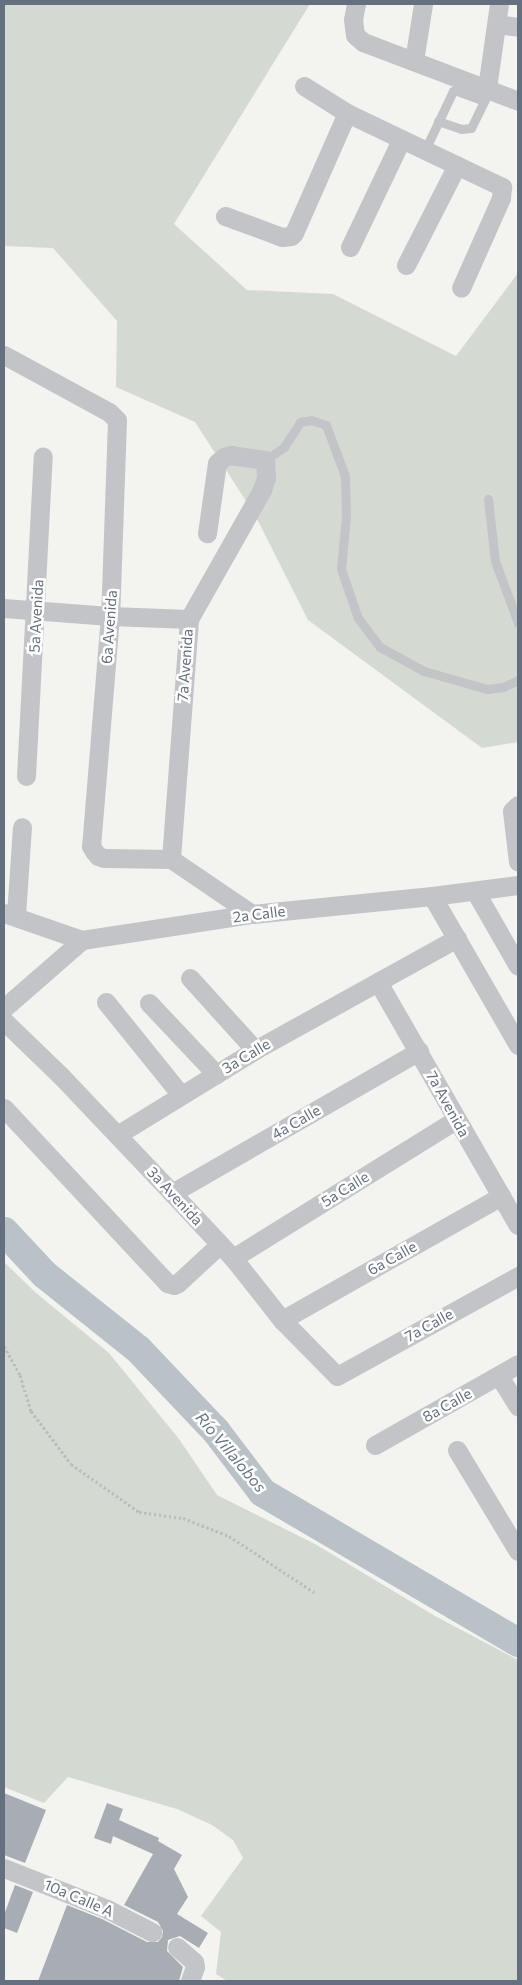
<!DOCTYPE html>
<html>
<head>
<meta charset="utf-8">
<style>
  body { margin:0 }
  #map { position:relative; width:522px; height:1985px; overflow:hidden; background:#f3f4f0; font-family:Commissioner,sans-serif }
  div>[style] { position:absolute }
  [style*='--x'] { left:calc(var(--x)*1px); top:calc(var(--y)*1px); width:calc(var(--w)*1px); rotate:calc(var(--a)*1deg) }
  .green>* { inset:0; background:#d4dad1 }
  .river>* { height:29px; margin:-14.5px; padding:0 14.5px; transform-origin:14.5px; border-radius:14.5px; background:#b9c2c7 }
  .building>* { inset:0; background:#a8adb4 }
  .path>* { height:3px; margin-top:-1.5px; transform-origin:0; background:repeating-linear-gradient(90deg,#bbbcbf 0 2.5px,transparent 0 5px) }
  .lane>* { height:9px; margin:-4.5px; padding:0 4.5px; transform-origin:4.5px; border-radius:4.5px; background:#c2c4c8 }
  .street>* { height:19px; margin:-9.5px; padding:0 9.5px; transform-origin:9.5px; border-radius:9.5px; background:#c2c4c8 }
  span { translate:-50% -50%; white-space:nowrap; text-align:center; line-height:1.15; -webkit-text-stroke:5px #fff; paint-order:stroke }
  .street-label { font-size:15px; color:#646f7f }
  .water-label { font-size:16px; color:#657784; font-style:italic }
  .frame { position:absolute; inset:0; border:5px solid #646f7f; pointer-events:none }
</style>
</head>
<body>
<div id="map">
  <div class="green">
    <div style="clip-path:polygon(4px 4px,310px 4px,174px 224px,247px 290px,333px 294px,456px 356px,518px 273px,518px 742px,482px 748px,308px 620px,255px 515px,195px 422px,116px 387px,117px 321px,53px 248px,4px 246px)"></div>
    <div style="clip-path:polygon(4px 1262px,35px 1292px,109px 1353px,179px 1439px,217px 1495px,315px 1544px,435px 1616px,518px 1660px,518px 1981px,227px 1981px,216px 1974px,221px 1932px,201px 1916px,243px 1858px,233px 1840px,212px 1825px,177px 1809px,68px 1777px,44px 1803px,4px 1787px)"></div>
  </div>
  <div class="river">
    <div style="--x:4;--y:1231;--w:59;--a:47.1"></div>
    <div style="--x:44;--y:1274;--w:120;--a:38.6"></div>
    <div style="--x:138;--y:1349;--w:112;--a:46.5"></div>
    <div style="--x:215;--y:1430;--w:78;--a:52.8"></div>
    <div style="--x:262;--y:1492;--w:297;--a:30.4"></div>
  </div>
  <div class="building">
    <div style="clip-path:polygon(4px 1793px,46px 1810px,25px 1863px,4px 1855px)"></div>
    <div style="clip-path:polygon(107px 1803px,123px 1809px,119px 1820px,159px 1838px,158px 1841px,182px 1855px,174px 1869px,188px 1897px,177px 1914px,208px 1933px,199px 1948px,180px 1936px,168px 1940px,167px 1951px,183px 1967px,179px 1981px,38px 1981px,67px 1905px,102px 1919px,147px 1942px,158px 1942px,162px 1937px,163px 1931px,158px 1922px,124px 1905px,153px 1854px,113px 1836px,111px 1844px,94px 1838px)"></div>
    <div style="clip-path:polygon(15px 1885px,33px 1892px,17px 1933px,4px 1928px,4px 1915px)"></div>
  </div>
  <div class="path">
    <div style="--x:4;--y:1346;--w:33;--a:61"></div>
    <div style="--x:20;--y:1375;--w:38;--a:73"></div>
    <div style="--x:31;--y:1411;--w:66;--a:53"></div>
    <div style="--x:71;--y:1464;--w:83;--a:35.2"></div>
    <div style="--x:139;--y:1512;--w:44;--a:7.8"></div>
    <div style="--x:183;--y:1518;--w:49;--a:21.4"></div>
    <div style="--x:229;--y:1536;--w:102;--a:33.4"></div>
  </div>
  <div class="lane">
    <div style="--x:438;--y:121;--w:24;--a:19"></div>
    <div style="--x:461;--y:129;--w:10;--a:-6"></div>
    <div style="--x:471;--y:128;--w:34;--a:-64"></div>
    <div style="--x:425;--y:150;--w:65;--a:-64.6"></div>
    <div style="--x:453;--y:91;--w:4;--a:0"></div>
    <div style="--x:457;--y:91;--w:29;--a:20"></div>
    <div style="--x:265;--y:460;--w:23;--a:-34"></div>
    <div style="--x:284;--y:447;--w:30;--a:-57"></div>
    <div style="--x:300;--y:422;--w:11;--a:-10"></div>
    <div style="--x:311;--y:420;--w:16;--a:18"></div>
    <div style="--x:326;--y:425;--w:54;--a:69.6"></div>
    <div style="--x:345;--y:476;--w:40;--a:88.6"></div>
    <div style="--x:346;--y:516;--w:53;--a:95.4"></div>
    <div style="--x:341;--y:569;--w:52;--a:70.9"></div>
    <div style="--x:358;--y:618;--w:36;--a:53"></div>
    <div style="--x:380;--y:647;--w:50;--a:28.6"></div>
    <div style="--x:424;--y:671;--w:66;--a:15.9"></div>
    <div style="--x:487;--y:689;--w:16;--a:-7"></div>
    <div style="--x:503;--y:687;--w:17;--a:-25"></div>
    <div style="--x:488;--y:499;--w:62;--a:83.6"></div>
    <div style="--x:495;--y:561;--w:66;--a:69.6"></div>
  </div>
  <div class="street">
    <div style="--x:356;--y:4;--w:15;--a:101"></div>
    <div style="--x:353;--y:19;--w:16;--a:83"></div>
    <div style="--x:355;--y:35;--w:11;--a:41"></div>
    <div style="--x:363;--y:42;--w:166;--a:20.8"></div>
    <div style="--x:497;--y:24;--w:21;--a:8"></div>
    <div style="--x:414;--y:61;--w:58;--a:-81"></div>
    <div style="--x:304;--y:86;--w:51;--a:32.1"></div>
    <div style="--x:347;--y:113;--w:172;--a:25.5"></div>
    <div style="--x:502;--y:187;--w:11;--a:95"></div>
    <div style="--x:501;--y:198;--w:98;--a:114"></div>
    <div style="--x:487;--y:88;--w:85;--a:-81.9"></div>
    <div style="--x:225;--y:216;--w:61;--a:20.2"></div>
    <div style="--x:282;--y:237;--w:9;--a:-6"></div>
    <div style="--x:291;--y:236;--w:4;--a:-45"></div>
    <div style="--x:294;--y:233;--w:131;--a:-66.2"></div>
    <div style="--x:350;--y:247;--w:119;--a:-64.5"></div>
    <div style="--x:406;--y:265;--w:112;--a:-63"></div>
    <div style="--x:4;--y:355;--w:119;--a:28.5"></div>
    <div style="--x:109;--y:412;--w:11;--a:45"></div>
    <div style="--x:117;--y:420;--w:196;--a:92"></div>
    <div style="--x:110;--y:616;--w:231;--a:94.7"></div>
    <div style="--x:91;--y:846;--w:6;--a:59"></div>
    <div style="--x:94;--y:851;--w:6;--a:51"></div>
    <div style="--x:98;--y:856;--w:6;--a:18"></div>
    <div style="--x:104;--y:858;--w:67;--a:0.9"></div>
    <div style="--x:171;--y:859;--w:98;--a:34.2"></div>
    <div style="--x:4;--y:608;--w:106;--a:4.3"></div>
    <div style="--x:110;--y:616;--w:79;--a:2.2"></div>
    <div style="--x:26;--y:776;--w:320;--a:-87"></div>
    <div style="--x:518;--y:805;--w:8;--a:135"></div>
    <div style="--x:512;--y:811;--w:51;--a:83.3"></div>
    <div style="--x:171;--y:859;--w:241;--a:-85.7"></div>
    <div style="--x:189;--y:619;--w:148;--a:-60.5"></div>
    <div style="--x:262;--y:490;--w:13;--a:-72"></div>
    <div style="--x:266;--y:478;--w:18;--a:-93"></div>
    <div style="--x:265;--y:460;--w:34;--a:-172"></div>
    <div style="--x:231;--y:455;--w:7;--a:164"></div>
    <div style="--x:224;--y:457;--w:9;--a:139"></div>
    <div style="--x:217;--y:463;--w:71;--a:98.1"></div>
    <div style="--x:475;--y:891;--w:86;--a:60.2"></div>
    <div style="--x:432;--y:896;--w:172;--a:60"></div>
    <div style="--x:4;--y:913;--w:83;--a:19.1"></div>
    <div style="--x:82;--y:940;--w:172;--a:-8.7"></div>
    <div style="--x:252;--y:914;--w:181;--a:-5.7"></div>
    <div style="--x:432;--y:896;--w:87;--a:-7.3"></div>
    <div style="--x:16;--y:915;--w:88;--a:-86.1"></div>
    <div style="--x:190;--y:978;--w:97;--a:47.9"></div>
    <div style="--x:378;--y:982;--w:280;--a:60.1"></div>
    <div style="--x:106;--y:1002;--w:119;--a:51.1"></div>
    <div style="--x:149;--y:1003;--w:98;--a:46.7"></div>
    <div style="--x:4;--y:1008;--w:103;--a:-41.1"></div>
    <div style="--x:4;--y:1021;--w:79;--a:44"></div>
    <div style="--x:61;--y:1076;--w:161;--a:46.5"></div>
    <div style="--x:172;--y:1193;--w:89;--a:46.8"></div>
    <div style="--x:233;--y:1258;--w:79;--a:51.7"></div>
    <div style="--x:282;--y:1320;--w:78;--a:45.5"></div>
    <div style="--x:337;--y:1376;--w:207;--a:-28.9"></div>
    <div style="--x:4;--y:1108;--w:239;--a:47"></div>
    <div style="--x:167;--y:1283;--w:7;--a:16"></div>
    <div style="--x:174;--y:1285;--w:4;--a:-27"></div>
    <div style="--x:178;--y:1283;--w:56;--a:-42.8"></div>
    <div style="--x:117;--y:1135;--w:162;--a:-31.6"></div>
    <div style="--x:255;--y:1050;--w:231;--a:-29"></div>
    <div style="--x:172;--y:1193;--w:285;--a:-29.9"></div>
    <div style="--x:233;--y:1258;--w:262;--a:-31.8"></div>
    <div style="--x:282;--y:1320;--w:252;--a:-29.5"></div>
    <div style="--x:499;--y:1376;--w:36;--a:58"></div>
    <div style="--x:375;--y:1445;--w:164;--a:-29.5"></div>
    <div style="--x:457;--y:1450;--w:118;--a:58.9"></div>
    <div style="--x:4;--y:1868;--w:111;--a:21.7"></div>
    <div style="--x:107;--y:1909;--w:51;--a:27.1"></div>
    <div style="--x:177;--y:1947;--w:23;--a:41"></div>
    <div style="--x:194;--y:1962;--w:5;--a:79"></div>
    <div style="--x:195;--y:1967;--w:15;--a:110"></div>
  </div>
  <div class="street-label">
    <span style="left:36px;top:616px;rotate:-87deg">5a Avenida</span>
    <span style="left:109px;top:627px;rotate:-86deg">6a Avenida</span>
    <span style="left:185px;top:665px;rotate:-86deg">7a Avenida</span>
    <span style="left:259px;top:914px;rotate:-7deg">2a Calle</span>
    <span style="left:246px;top:1056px;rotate:-31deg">3a Calle</span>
    <span style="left:448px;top:1104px;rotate:61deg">7a Avenida</span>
    <span style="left:296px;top:1122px;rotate:-30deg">4a Calle</span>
    <span style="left:345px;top:1189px;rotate:-32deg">5a Calle</span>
    <span style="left:175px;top:1196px;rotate:47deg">3a Avenida</span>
    <span style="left:392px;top:1258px;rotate:-29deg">6a Calle</span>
    <span style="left:429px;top:1325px;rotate:-29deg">7a Calle</span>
    <span style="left:447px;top:1405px;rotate:-29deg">8a Calle</span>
    <span style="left:79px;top:1898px;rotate:23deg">10a Calle A</span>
  </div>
  <div class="water-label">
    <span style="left:231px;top:1452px;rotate:50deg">Río Villalobos</span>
  </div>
  <div class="frame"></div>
</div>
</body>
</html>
